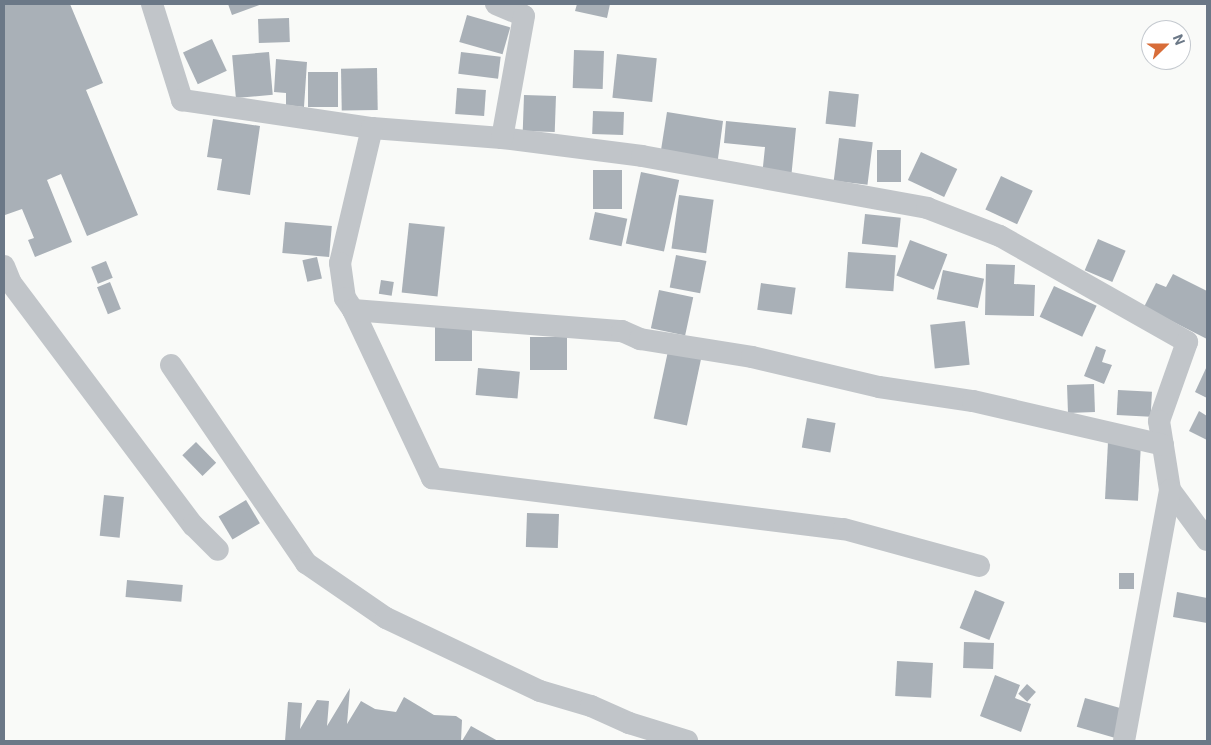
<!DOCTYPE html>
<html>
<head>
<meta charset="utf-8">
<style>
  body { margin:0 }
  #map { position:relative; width:1211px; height:745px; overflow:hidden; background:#f9faf8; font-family:Roboto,sans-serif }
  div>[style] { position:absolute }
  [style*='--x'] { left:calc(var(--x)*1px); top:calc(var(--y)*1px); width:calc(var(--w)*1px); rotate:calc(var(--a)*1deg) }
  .building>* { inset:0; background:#a9b0b7; transform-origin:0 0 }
  .minor>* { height:22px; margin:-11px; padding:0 11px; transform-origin:11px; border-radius:11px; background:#c1c5c9 }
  span { translate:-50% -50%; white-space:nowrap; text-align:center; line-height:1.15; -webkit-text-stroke:5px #fff; paint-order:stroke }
  .frame { position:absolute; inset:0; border:5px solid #6b7887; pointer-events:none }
  .north { position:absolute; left:1141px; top:20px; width:50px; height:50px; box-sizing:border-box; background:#fff; border:1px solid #c4c9cf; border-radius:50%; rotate:68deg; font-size:14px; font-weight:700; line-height:20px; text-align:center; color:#6b7887 }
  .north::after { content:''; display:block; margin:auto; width:18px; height:22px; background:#d86d39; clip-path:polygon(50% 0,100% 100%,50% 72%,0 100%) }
</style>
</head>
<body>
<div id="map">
  <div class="building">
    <div style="clip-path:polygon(4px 4px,70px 4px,103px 83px,86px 90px,138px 215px,87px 236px,61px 174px,47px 180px,72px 242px,35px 257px,28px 240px,34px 238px,22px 209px,5px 215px,4px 211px)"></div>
    <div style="clip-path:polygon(228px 4px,262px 4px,232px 15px)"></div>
    <div style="clip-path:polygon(577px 4px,610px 4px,607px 18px,575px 11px)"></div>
    <div style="left:467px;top:15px;width:45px;height:28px;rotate:16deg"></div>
    <div style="left:289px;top:18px;width:24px;height:31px;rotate:88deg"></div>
    <div style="left:212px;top:39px;width:35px;height:32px;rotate:65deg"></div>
    <div style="left:574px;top:50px;width:30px;height:38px;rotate:2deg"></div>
    <div style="left:269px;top:52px;width:43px;height:37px;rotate:85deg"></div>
    <div style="left:461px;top:52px;width:40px;height:22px;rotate:7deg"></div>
    <div style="left:617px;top:54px;width:40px;height:44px;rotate:6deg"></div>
    <div style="clip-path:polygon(276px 59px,307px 62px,304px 107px,286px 105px,286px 93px,274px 92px)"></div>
    <div style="left:377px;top:68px;width:42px;height:36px;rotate:89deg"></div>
    <div style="left:308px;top:72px;width:30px;height:35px"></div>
    <div style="left:457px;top:88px;width:29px;height:26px;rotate:4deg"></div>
    <div style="left:829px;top:91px;width:30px;height:33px;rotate:6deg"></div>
    <div style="left:524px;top:95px;width:32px;height:36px;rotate:2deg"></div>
    <div style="left:593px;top:111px;width:31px;height:23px;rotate:2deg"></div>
    <div style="clip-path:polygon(667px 112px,723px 121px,717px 166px,661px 150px)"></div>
    <div style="clip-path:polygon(213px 119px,260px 126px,250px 195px,217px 190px,222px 159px,207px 157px)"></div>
    <div style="clip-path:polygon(726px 121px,796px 128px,791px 179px,762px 176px,765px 147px,724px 143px)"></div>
    <div style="left:839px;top:138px;width:34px;height:43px;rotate:7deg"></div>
    <div style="left:877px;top:150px;width:24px;height:32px"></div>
    <div style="left:921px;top:152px;width:40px;height:31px;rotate:25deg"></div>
    <div style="left:593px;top:170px;width:29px;height:39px"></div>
    <div style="left:641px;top:172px;width:39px;height:73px;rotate:12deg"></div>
    <div style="left:1001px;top:176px;width:35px;height:37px;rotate:25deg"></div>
    <div style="left:679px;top:195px;width:35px;height:54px;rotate:8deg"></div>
    <div style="left:595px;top:212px;width:33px;height:28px;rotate:12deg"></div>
    <div style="left:865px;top:214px;width:36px;height:30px;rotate:6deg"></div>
    <div style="left:285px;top:222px;width:47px;height:31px;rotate:5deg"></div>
    <div style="left:409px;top:223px;width:36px;height:70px;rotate:6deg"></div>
    <div style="left:1098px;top:239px;width:30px;height:34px;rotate:23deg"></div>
    <div style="left:910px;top:240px;width:40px;height:38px;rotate:21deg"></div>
    <div style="left:848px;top:252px;width:48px;height:36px;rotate:4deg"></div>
    <div style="left:676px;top:255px;width:31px;height:33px;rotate:11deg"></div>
    <div style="left:317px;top:257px;width:22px;height:15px;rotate:77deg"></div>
    <div style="left:106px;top:261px;width:18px;height:16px;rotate:68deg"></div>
    <div style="clip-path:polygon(986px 264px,1015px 265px,1014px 284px,1035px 285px,1034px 316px,985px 315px)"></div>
    <div style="left:943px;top:270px;width:42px;height:30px;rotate:12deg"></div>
    <div style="clip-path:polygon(1173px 274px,1207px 291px,1207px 339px,1144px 307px,1156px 283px,1166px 287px)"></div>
    <div style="left:381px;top:280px;width:13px;height:14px;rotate:9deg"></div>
    <div style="left:110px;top:282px;width:29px;height:14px;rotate:68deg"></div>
    <div style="left:761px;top:283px;width:35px;height:27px;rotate:8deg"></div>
    <div style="left:1054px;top:286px;width:47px;height:34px;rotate:25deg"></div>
    <div style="left:659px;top:290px;width:35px;height:39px;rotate:12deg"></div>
    <div style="left:965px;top:321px;width:44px;height:35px;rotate:84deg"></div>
    <div style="left:435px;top:327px;width:37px;height:34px"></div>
    <div style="left:530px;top:337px;width:37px;height:33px"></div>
    <div style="clip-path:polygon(1096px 346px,1106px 350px,1102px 362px,1112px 365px,1104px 384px,1084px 376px)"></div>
    <div style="left:668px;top:351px;width:34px;height:69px;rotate:12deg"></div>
    <div style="clip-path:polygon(1207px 366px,1207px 398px,1195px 392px)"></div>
    <div style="left:478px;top:368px;width:42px;height:27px;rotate:5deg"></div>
    <div style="left:1094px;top:384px;width:28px;height:27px;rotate:88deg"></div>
    <div style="left:1118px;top:390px;width:34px;height:25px;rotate:3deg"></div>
    <div style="clip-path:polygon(1199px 411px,1207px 416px,1207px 440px,1189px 431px)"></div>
    <div style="left:807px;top:418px;width:29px;height:30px;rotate:10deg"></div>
    <div style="left:196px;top:442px;width:29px;height:19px;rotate:46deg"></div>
    <div style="left:1108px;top:442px;width:33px;height:57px;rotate:3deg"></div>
    <div style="left:104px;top:495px;width:20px;height:41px;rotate:6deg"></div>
    <div style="left:246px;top:500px;width:27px;height:32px;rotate:59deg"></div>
    <div style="left:527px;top:513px;width:32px;height:34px;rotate:2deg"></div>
    <div style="left:1119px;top:573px;width:15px;height:16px"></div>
    <div style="left:127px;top:580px;width:56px;height:17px;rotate:5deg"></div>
    <div style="left:975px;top:590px;width:32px;height:41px;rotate:22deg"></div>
    <div style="clip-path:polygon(1177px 592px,1207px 598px,1207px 623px,1173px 617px)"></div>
    <div style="left:964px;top:642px;width:30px;height:26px;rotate:2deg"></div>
    <div style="left:897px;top:661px;width:36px;height:35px;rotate:3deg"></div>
    <div style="clip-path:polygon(995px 675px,1020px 685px,1015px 698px,1031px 704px,1021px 732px,980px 716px)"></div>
    <div style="left:1027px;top:684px;width:12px;height:13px;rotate:42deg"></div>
    <div style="clip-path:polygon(350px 688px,347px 724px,361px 701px,375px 709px,396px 712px,404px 697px,434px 715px,456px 716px,462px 720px,461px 741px,285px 741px,288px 702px,302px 703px,300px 729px,317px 700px,329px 701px,327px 726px)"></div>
    <div style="left:1085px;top:698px;width:41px;height:30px;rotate:16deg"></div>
    <div style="clip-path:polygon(471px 726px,498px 741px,462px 741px)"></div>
  </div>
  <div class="minor">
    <div style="--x:152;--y:4;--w:101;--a:72.6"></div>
    <div style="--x:182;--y:100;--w:192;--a:8.4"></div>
    <div style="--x:372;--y:128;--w:130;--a:4.4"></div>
    <div style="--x:502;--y:138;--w:141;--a:7.3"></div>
    <div style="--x:642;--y:156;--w:290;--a:10.3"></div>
    <div style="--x:927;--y:208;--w:78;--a:21"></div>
    <div style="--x:1000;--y:236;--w:215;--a:29.5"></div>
    <div style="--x:1187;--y:342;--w:84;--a:109.5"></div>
    <div style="--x:1159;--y:421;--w:70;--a:80.9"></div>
    <div style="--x:1170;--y:490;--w:62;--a:53.5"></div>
    <div style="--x:496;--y:4;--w:30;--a:23"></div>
    <div style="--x:524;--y:16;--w:124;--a:100.2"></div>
    <div style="--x:372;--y:128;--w:139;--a:103.3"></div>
    <div style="--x:340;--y:263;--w:35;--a:82"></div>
    <div style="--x:345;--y:298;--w:14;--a:56"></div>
    <div style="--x:353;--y:310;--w:186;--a:64.8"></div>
    <div style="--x:432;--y:478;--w:415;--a:7.1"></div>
    <div style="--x:844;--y:529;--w:140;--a:15.3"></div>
    <div style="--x:4;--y:266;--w:18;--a:68"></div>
    <div style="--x:11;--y:283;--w:303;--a:53.1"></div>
    <div style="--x:193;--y:525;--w:35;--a:45"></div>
    <div style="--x:353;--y:310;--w:270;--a:4.5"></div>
    <div style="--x:622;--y:331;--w:20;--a:24"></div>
    <div style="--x:640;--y:339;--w:113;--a:9.1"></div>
    <div style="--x:752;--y:357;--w:130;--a:13.3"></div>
    <div style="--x:879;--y:387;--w:95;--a:8.5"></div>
    <div style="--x:973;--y:401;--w:195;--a:13"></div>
    <div style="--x:171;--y:365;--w:240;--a:55.7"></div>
    <div style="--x:306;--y:563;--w:97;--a:34.5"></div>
    <div style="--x:386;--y:618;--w:170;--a:25.4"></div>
    <div style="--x:540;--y:691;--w:53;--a:16.4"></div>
    <div style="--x:591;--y:706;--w:42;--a:24.1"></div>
    <div style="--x:629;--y:723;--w:61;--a:17.2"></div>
    <div style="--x:1124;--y:741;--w:255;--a:-79.6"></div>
  </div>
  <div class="frame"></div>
  <div class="north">N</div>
</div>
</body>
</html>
